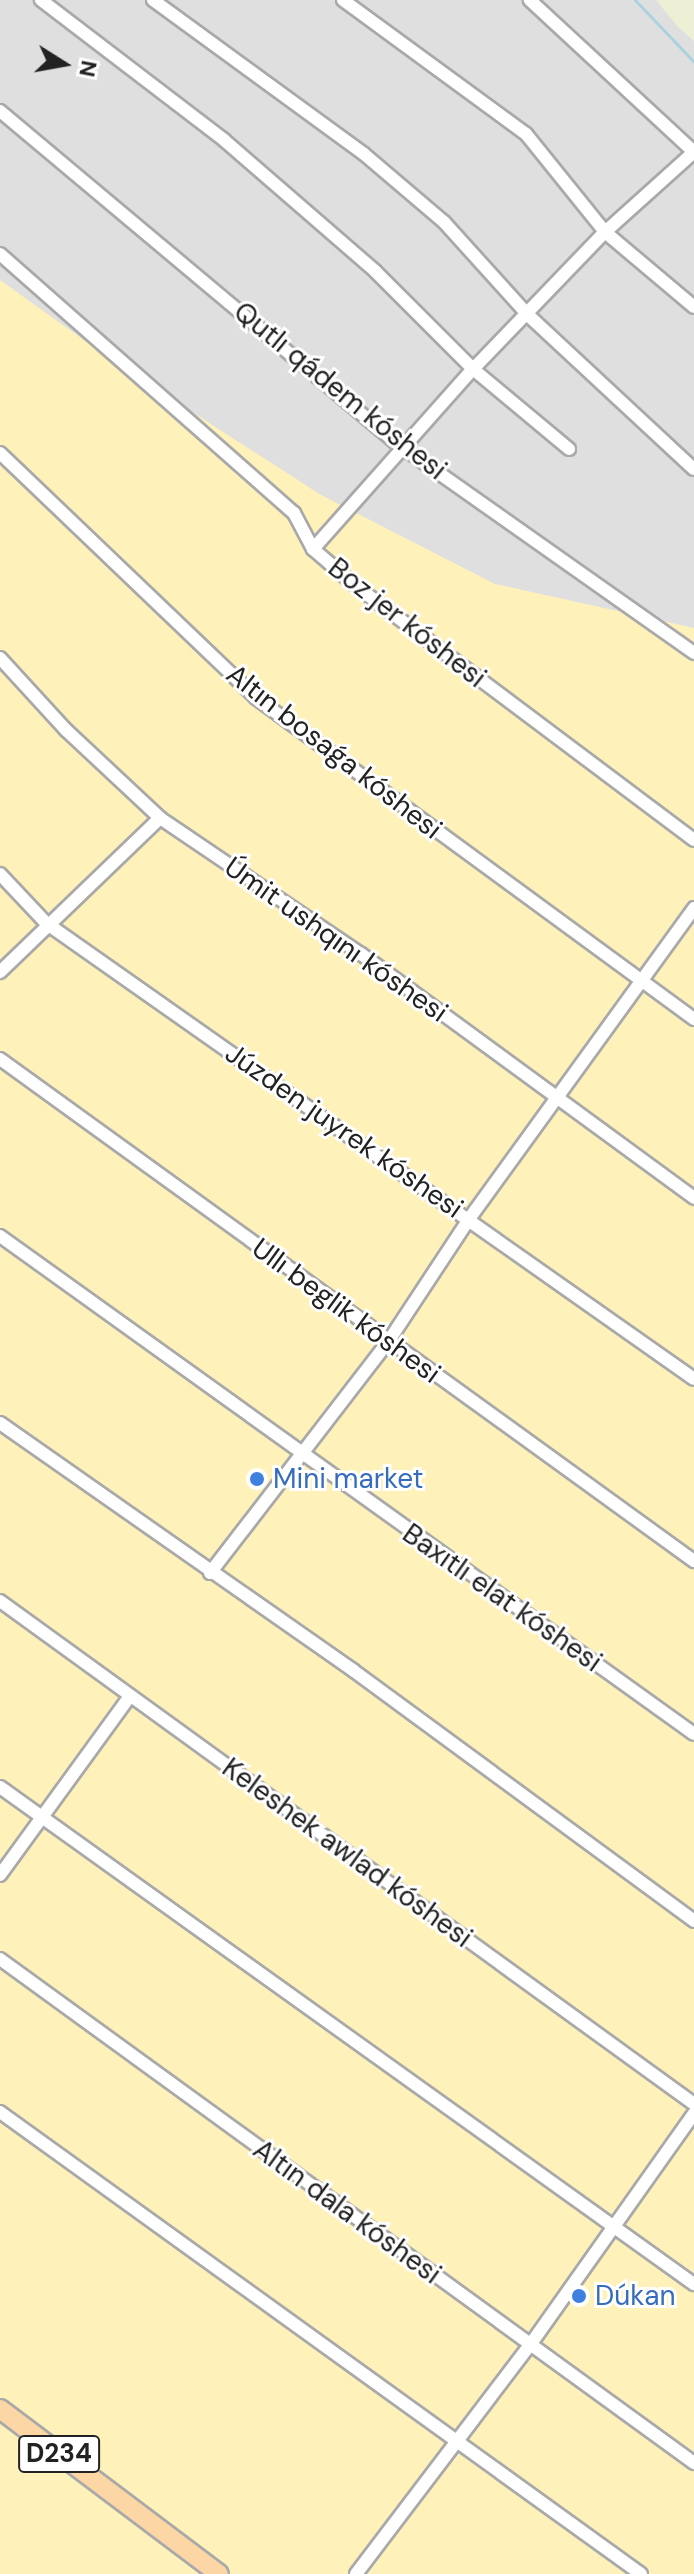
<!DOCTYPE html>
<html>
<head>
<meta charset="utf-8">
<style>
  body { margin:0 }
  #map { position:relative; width:694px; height:2574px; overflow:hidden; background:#f2efe9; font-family:"DM Sans",sans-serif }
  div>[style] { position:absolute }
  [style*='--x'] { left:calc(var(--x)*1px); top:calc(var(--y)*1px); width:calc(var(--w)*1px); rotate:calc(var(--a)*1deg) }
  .residential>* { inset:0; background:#e0dfdf; transform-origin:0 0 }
  .farmland>* { inset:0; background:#eef0d5 }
  .sand>* { inset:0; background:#fff1ba }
  .stream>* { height:3px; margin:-1.5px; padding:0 1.5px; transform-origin:1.5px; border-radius:1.5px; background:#aad3df }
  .roads { filter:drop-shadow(2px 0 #a9a9a9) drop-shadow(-2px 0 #a9a9a9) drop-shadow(0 2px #a9a9a9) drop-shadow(0 -2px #a9a9a9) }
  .street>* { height:12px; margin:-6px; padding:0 6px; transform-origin:6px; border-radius:6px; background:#fff }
  .primary>* { height:18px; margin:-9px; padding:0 9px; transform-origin:9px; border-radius:9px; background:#fcd6a4 }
  .dots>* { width:22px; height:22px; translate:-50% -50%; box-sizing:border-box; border:4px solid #fff; border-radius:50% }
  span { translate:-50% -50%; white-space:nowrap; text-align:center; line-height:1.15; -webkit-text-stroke:6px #fff; paint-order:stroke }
  .shield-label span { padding:2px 6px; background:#fff; border:2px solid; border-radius:6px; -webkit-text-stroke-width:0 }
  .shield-label { font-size:26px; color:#222; font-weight:700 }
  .street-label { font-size:28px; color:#222 }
  .shop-label { font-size:28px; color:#366cbe }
  .left { translate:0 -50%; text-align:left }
  .north { position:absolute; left:24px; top:24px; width:80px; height:80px; -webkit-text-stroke:6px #fff; paint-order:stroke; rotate:101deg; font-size:22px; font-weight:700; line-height:32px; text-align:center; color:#222 }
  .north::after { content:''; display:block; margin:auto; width:28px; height:36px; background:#222; clip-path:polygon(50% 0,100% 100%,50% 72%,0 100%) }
</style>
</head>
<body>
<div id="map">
  <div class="residential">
    <div style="left:0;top:0;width:694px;height:2574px"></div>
  </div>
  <div class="farmland">
    <div style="clip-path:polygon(656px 0,694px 0,694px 41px,679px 28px)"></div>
  </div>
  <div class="sand">
    <div style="clip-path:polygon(0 280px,113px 361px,321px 495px,495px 584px,694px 628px,694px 2574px,0 2574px)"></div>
  </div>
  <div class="stream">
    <div style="--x:635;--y:0;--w:86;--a:46.4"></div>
  </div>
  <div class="roads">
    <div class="street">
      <div style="--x:41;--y:0;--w:230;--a:37.4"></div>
      <div style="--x:224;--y:140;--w:200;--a:40.9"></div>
      <div style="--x:375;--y:271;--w:139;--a:45"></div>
      <div style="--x:473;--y:369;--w:125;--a:39.8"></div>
      <div style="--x:153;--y:0;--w:261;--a:36.1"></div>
      <div style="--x:364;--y:154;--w:105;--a:40.4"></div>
      <div style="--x:444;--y:222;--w:125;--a:47.9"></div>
      <div style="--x:528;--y:315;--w:226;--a:42.9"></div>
      <div style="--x:343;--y:0;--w:227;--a:36.2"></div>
      <div style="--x:526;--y:134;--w:126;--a:51.1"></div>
      <div style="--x:605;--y:232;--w:116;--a:40.1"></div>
      <div style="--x:0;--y:111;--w:515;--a:39.96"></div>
      <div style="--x:395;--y:442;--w:366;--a:35.2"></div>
      <div style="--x:0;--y:254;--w:392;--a:41.4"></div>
      <div style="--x:294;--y:513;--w:41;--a:62.2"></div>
      <div style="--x:313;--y:549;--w:58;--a:40.8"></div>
      <div style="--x:357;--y:587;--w:421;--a:36.9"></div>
      <div style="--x:0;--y:453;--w:354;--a:43.7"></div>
      <div style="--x:256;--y:698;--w:543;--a:36.24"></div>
      <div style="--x:313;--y:549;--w:241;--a:-48.4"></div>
      <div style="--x:473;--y:369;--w:190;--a:-46.1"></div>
      <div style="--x:605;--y:232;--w:120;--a:-42"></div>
      <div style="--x:694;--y:152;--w:224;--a:-137.2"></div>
      <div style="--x:0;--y:658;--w:98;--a:47.5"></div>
      <div style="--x:66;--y:730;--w:129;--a:43.1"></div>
      <div style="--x:160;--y:818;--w:243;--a:34.1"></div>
      <div style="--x:361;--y:954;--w:413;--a:36.2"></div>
      <div style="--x:0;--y:874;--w:67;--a:46.8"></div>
      <div style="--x:46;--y:923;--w:792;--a:35.13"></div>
      <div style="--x:0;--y:972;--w:222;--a:-43.9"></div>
      <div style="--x:0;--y:1059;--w:857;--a:35.88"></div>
      <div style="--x:0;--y:1236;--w:854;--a:35.66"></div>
      <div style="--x:0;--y:1423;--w:432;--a:35"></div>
      <div style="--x:354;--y:1671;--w:422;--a:36.3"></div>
      <div style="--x:210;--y:1573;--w:292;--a:-52.4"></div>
      <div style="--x:388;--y:1342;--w:147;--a:-56.6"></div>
      <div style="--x:469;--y:1219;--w:384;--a:-54.1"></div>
      <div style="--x:0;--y:1601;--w:857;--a:35.93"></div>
      <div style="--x:0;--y:1787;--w:854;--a:35.61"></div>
      <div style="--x:0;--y:1875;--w:221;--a:-54"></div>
      <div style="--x:0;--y:1959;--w:858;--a:35.99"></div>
      <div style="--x:0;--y:2112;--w:790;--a:35.78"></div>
      <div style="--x:356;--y:2574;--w:288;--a:-52.8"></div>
      <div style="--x:530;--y:2345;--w:284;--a:-54.7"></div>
    </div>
    <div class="primary">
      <div style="--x:0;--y:2409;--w:274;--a:37"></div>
    </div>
  </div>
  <div class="dots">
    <div style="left:257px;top:1479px;background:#3f7fe0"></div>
    <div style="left:579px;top:2296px;background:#3f7fe0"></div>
  </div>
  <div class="shield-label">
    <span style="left:59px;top:2454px">D234</span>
  </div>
  <div class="street-label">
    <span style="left:340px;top:391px;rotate:39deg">Qutlı qádem kóshesi</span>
    <span style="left:407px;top:623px;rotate:38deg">Boz jer kóshesi</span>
    <span style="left:334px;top:752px;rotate:38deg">Altın bosaǵa kóshesi</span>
    <span style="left:336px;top:940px;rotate:35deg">Úmit ushqını kóshesi</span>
    <span style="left:344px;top:1131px;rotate:35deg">Júzden juyrek kóshesi</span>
    <span style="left:346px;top:1311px;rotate:36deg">Ullı beglik kóshesi</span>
    <span style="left:502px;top:1598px;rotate:35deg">Baxıtlı elat kóshesi</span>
    <span style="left:347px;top:1853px;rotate:36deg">Keleshek awlad kóshesi</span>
    <span style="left:347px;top:2212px;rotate:36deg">Altın dala kóshesi</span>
  </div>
  <div class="shop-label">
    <span class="left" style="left:273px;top:1479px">Mini market</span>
    <span class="left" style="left:595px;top:2296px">Dúkan</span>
  </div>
  <div class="north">N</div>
</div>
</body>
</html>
